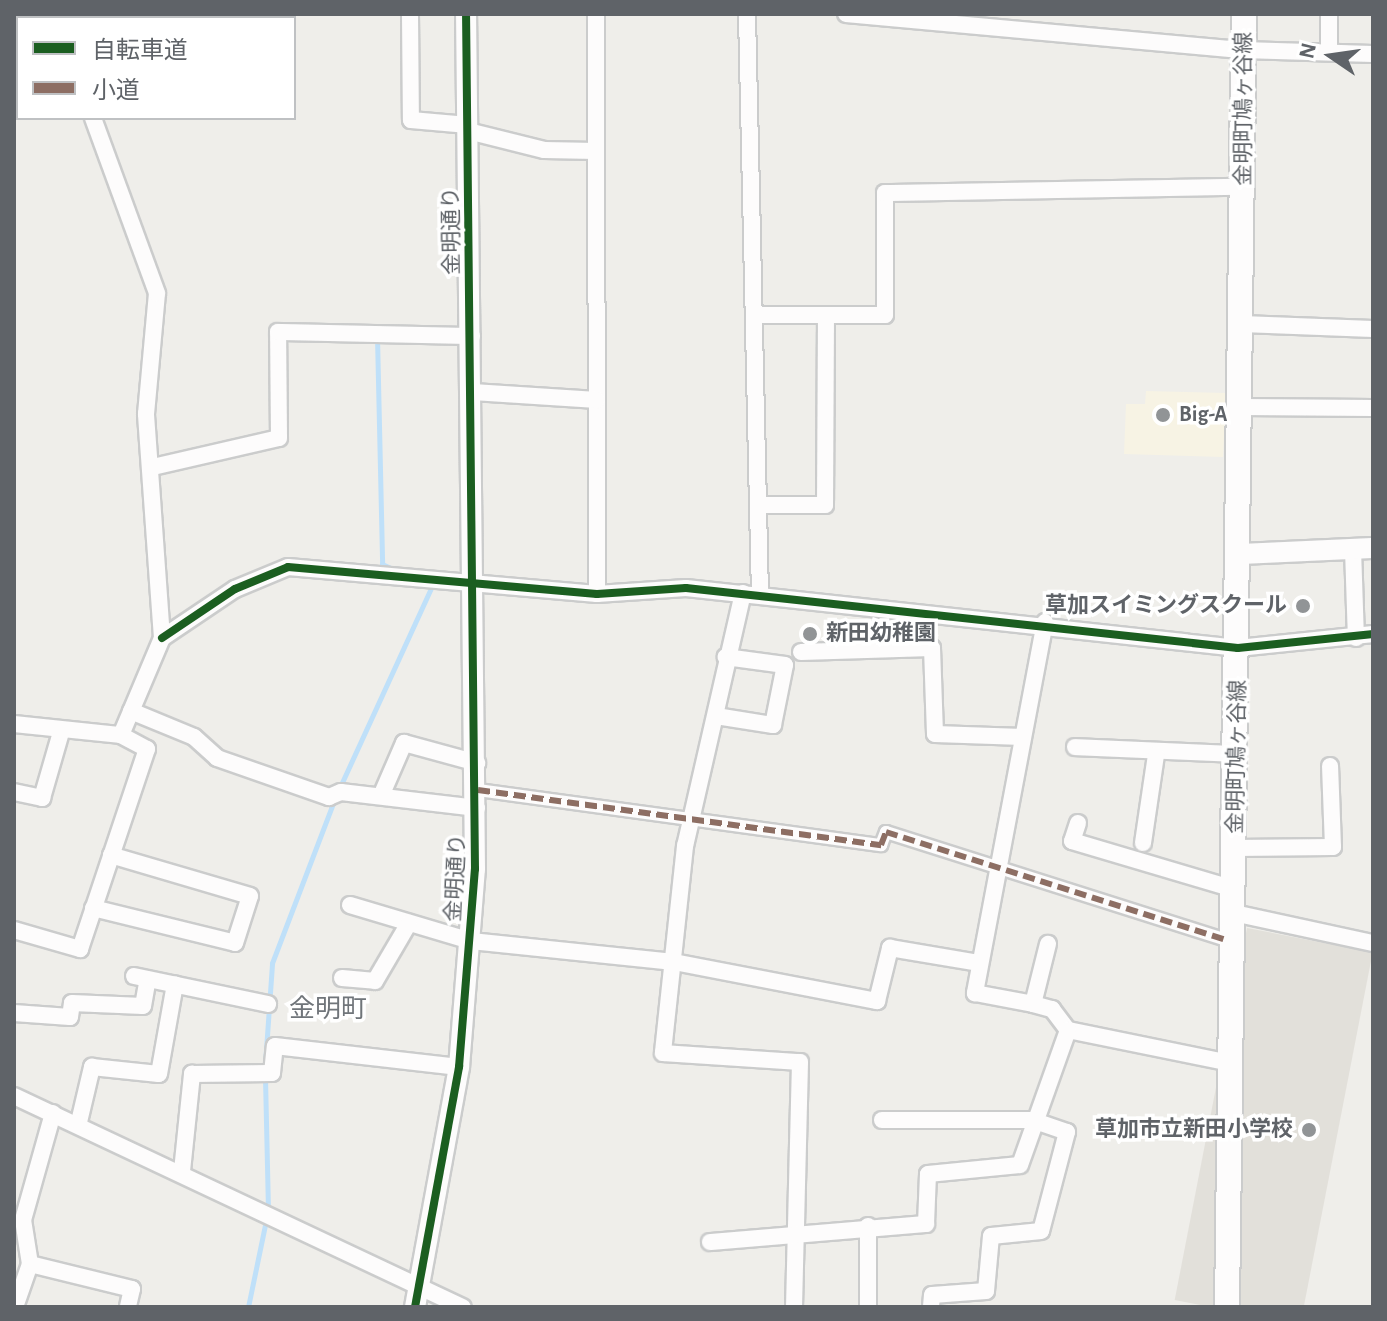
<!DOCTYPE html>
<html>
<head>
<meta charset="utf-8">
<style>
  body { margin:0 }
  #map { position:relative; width:1387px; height:1321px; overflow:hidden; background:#efeeea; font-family:"Alegreya Sans","Noto Sans JP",sans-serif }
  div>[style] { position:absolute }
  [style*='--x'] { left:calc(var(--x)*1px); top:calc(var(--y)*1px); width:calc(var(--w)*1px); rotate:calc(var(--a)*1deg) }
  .commercial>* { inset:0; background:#f7f3e4 }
  .education>* { inset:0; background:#e2e0da; transform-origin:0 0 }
  .stream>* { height:5px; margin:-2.5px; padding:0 2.5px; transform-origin:2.5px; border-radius:2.5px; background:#bfe0f9 }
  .roads { filter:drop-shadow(2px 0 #cbcccc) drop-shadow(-2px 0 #cbcccc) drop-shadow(0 2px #cbcccc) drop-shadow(0 -2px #cbcccc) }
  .pedestrian>* { height:12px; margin:-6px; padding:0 6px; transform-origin:6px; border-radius:6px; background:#fdfcfc }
  .minor>* { height:16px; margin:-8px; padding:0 8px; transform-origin:8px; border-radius:8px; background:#fdfcfc }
  .tertiary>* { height:20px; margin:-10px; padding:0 10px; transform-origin:10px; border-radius:10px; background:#fdfcfc }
  .secondary>* { height:24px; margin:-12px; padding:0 12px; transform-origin:12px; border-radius:12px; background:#fdfcfc }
  .quiet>* { height:6px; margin-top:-3px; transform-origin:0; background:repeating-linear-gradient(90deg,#8d6e63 0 12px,transparent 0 18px) }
  .cycleway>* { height:8px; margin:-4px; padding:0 4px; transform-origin:4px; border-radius:4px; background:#1b5e20 }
  .dots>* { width:22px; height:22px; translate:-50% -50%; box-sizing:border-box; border:4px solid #fff; border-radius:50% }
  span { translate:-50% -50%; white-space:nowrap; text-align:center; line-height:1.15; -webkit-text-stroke:7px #fff; paint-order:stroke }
  .street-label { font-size:22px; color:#5f6368 }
  .poi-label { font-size:22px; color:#5f6368; font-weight:700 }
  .left { translate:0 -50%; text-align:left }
  .right { translate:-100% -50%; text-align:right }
  .quarter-label { font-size:26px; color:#70757a }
  .frame { position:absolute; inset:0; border:16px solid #5f6368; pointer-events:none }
  .legend { position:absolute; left:16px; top:16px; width:280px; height:104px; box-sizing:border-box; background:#fff; border:2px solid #bfc1c3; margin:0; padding:10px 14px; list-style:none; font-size:24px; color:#5f6368 }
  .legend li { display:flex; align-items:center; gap:16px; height:40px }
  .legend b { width:40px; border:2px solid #bfc1c3 }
  .north { position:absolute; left:1291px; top:16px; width:80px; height:80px; -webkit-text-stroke:6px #fff; paint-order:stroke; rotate:283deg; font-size:22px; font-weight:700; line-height:32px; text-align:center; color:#5f6368 }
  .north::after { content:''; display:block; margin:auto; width:28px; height:36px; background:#5f6368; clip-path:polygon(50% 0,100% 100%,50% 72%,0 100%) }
</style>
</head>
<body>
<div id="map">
  <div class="commercial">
    <div style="clip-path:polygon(1146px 391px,1226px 393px,1223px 457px,1124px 454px,1126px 404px,1145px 404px)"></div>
  </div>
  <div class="education">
    <div style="left:1247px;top:928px;width:128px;height:379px;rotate:11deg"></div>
  </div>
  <div class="stream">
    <div style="--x:377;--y:337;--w:227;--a:88.7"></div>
    <div style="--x:382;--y:564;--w:14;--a:25"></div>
    <div style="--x:339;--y:789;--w:226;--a:-65.4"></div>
    <div style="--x:265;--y:1064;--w:101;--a:-86"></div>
    <div style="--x:272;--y:963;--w:177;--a:-69.1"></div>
    <div style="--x:248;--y:1307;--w:99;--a:-78.3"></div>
    <div style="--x:268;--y:1210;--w:136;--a:-91.3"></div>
  </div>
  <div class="roads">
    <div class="pedestrian">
      <div style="--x:478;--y:790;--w:407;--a:7.8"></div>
      <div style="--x:881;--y:845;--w:14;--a:-69"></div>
      <div style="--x:886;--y:832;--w:354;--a:17.6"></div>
    </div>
    <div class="minor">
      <div style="--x:56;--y:14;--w:4;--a:63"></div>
      <div style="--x:410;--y:14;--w:106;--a:89.5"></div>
      <div style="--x:411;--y:120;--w:57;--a:5"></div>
      <div style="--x:596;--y:14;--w:580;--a:89.9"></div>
      <div style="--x:747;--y:14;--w:580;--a:88.72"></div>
      <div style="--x:846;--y:14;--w:399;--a:5.2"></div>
      <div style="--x:1243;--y:50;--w:130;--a:1.8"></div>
      <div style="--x:1329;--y:52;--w:38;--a:-90"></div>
      <div style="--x:468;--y:131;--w:78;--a:14"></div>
      <div style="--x:544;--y:150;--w:52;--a:1.1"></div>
      <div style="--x:754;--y:315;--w:72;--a:0"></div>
      <div style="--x:826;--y:315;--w:190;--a:90.3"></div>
      <div style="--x:825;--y:505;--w:67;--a:180"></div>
      <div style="--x:826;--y:315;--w:59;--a:0"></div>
      <div style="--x:885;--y:315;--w:122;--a:-90"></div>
      <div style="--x:885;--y:193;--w:359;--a:-1"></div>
      <div style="--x:1242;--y:324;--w:131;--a:2.2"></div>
      <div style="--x:473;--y:392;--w:124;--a:3.7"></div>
      <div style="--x:1241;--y:407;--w:132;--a:0.4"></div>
      <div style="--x:153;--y:467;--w:129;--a:-13"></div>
      <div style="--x:279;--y:438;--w:106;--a:-90.5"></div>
      <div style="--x:278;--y:332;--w:194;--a:1.2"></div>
      <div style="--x:1353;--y:549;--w:89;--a:88.1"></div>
      <div style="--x:743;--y:593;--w:260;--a:102.9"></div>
      <div style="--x:685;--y:846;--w:208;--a:96.1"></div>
      <div style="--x:663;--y:1053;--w:137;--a:3.8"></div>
      <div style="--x:800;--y:1062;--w:245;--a:91.4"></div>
      <div style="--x:1045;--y:622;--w:378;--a:100.7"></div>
      <div style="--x:975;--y:993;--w:59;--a:10.7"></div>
      <div style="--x:1033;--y:1004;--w:62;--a:-76"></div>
      <div style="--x:162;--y:638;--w:88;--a:-33.9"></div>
      <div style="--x:235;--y:589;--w:57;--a:-22.5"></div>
      <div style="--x:288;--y:567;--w:310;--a:5"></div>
      <div style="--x:597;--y:594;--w:89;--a:-3.9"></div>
      <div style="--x:686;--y:588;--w:555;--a:6.2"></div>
      <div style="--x:1238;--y:648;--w:136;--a:-5.9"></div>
      <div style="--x:801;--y:652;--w:131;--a:-1.7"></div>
      <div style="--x:932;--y:648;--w:86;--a:88"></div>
      <div style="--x:935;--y:734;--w:88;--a:2"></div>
      <div style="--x:131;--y:711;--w:68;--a:22.4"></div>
      <div style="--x:194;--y:737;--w:31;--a:42"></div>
      <div style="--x:217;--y:758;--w:119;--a:19.2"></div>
      <div style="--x:329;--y:797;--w:13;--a:-23"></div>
      <div style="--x:341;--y:792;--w:137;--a:6.7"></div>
      <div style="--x:716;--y:716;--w:58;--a:9"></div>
      <div style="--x:773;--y:725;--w:61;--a:-78.7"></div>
      <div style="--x:785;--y:665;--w:60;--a:-172.3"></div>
      <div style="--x:14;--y:724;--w:108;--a:5.9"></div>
      <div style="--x:121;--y:735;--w:105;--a:-67.1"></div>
      <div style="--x:162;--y:638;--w:225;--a:-94.1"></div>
      <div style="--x:146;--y:414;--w:121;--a:-84.8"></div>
      <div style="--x:157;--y:293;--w:186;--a:-110.1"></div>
      <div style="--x:1075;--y:747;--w:161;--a:2.5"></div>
      <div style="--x:14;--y:792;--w:29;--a:12"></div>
      <div style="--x:42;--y:798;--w:69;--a:-73.9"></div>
      <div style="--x:381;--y:796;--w:58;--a:-66.5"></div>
      <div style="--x:404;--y:743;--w:76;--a:15.3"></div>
      <div style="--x:1078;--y:823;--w:19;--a:108"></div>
      <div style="--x:1072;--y:841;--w:169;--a:16.5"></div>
      <div style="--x:1143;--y:843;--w:89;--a:-81.6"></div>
      <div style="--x:1235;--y:848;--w:98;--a:-0.6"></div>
      <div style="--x:1333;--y:847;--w:81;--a:-92.1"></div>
      <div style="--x:350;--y:905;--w:126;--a:16.6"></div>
      <div style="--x:471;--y:941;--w:204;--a:5.9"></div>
      <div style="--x:674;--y:962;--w:207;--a:10.9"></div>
      <div style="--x:877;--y:1001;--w:55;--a:-76.2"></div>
      <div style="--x:890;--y:948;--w:91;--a:9.5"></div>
      <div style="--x:93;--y:908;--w:146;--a:13.8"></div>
      <div style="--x:235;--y:943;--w:49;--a:-72.3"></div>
      <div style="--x:250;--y:896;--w:145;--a:-163.6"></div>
      <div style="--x:1234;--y:913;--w:142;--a:12.2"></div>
      <div style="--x:14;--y:930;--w:69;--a:16.1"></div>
      <div style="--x:80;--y:949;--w:211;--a:-71.5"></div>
      <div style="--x:147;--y:749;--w:30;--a:-152"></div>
      <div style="--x:134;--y:976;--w:137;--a:11.8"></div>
      <div style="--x:342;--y:978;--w:33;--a:5"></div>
      <div style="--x:375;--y:981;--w:67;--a:-59.6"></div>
      <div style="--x:1033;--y:1004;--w:20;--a:15"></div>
      <div style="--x:1052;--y:1009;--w:26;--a:53"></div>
      <div style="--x:1068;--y:1030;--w:165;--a:11.5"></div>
      <div style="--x:14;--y:1013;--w:56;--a:4.1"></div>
      <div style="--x:70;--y:1017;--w:14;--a:-82"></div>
      <div style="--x:72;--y:1003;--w:71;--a:2.4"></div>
      <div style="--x:143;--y:1006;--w:27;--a:-80"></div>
      <div style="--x:14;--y:1096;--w:496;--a:25.2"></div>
      <div style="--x:882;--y:1120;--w:150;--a:0"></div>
      <div style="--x:1032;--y:1120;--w:37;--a:19"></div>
      <div style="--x:1067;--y:1132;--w:102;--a:104.7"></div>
      <div style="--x:1041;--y:1231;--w:50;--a:174.3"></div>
      <div style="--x:991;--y:1236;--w:55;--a:95.2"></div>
      <div style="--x:986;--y:1291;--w:54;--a:175.8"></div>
      <div style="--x:932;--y:1295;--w:12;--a:95"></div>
      <div style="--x:79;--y:1122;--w:57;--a:-76.7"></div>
      <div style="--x:92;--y:1067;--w:67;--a:6"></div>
      <div style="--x:159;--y:1074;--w:91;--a:-79.9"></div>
      <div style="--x:182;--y:1171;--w:98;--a:-84.1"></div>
      <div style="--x:192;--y:1074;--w:80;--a:-0.7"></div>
      <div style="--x:272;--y:1073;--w:27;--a:-84"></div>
      <div style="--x:275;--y:1046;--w:185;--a:6.5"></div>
      <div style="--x:868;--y:1226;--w:81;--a:90"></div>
      <div style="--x:710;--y:1242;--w:217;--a:-4.8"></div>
      <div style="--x:926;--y:1224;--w:50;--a:-87.7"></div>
      <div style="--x:928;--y:1174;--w:92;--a:-5.6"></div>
      <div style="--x:1020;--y:1165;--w:143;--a:-70.4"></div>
      <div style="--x:30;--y:1264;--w:105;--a:13.8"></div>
      <div style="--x:132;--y:1289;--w:18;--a:103"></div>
      <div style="--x:15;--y:1307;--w:46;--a:-70.8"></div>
      <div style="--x:30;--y:1264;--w:45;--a:-99"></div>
      <div style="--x:23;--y:1220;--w:111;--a:-74.3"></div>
    </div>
    <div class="tertiary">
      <div style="--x:1240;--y:554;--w:133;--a:-2.6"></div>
      <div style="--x:415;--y:1307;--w:244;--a:-79.6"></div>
      <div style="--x:459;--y:1067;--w:199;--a:-85.4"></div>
      <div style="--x:475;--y:869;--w:855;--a:-90.6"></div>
    </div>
    <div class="secondary">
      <div style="--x:1227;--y:1307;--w:1293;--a:-89.25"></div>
    </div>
  </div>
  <div class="quiet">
    <div style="--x:478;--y:790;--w:407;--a:7.8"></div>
    <div style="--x:881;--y:845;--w:14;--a:-69"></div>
    <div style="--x:886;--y:832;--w:354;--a:17.6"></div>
  </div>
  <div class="cycleway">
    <div style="--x:162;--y:638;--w:88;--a:-33.9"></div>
    <div style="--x:235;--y:589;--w:57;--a:-22.5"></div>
    <div style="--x:288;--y:567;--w:310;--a:5"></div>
    <div style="--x:597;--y:594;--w:89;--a:-3.9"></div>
    <div style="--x:686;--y:588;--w:555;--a:6.2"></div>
    <div style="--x:1238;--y:648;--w:136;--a:-5.9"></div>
    <div style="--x:415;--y:1307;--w:244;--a:-79.6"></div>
    <div style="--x:459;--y:1067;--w:199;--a:-85.4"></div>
    <div style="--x:475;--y:869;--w:855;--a:-90.6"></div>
  </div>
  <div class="dots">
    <div style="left:1163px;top:415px;background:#919496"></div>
    <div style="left:1303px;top:606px;background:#919496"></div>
    <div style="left:810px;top:634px;background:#919496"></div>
    <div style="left:1309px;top:1130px;background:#919496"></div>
  </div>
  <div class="street-label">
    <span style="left:1244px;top:109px;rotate:-90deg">金明町鳩ヶ谷線</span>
    <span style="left:452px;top:231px;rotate:-91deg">金明通り</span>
    <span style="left:1237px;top:757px;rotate:-89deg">金明町鳩ヶ谷線</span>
    <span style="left:456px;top:878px;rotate:-87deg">金明通り</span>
  </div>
  <div class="poi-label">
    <span class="left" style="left:1179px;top:415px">Big-A</span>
    <span class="right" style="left:1287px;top:606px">草加スイミングスクール</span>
    <span class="left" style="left:826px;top:634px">新田幼稚園</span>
    <span class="right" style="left:1293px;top:1130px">草加市立新田小学校</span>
  </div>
  <div class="quarter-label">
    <span style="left:328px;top:1010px">金明町</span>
  </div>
  <div class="frame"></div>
  <ul class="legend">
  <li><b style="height:10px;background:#1b5e20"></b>自転車道</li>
  <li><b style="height:10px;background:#8d6e63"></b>小道</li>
  </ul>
  <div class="north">N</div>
</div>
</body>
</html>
